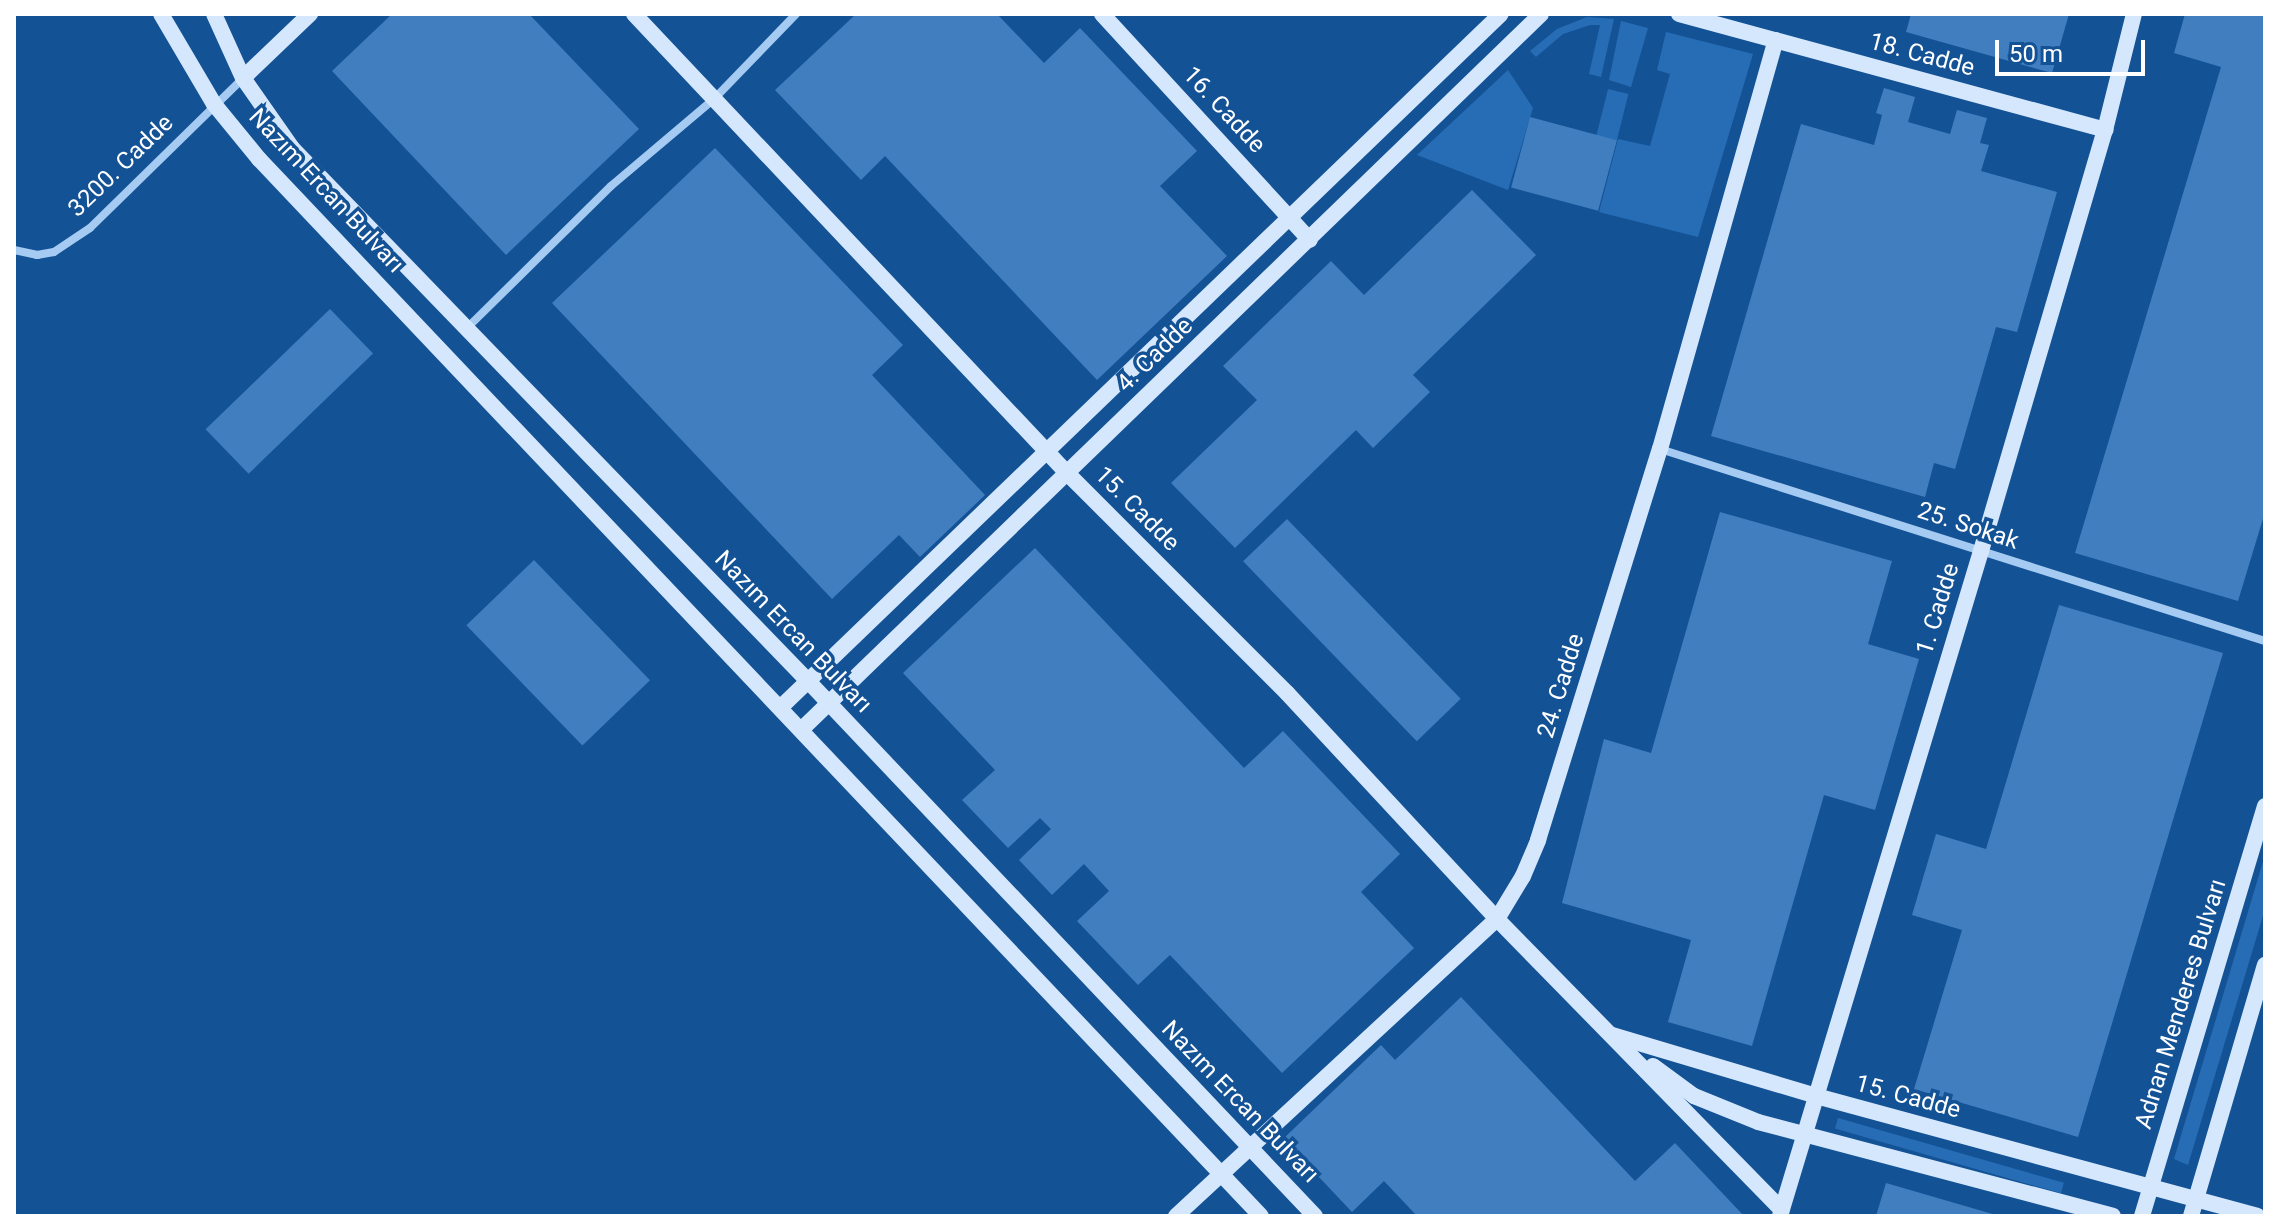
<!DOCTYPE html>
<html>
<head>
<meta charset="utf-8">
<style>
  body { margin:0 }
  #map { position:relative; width:2279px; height:1230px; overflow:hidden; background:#145296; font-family:Roboto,sans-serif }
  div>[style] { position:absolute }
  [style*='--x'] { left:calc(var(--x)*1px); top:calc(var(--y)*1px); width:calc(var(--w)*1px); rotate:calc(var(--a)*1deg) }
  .green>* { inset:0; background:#276db5; transform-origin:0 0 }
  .building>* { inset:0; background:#417ebf; transform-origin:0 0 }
  .street>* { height:8px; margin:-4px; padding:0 4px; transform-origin:4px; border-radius:4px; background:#a5cbf2 }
  .secondary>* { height:16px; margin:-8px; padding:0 8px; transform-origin:8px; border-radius:8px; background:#d4e7fc }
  span { translate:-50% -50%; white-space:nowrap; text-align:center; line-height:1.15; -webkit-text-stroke:7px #145296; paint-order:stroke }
  .street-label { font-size:24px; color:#fff }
  .frame { position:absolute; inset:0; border:16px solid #fff; pointer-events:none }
  .scale { position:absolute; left:1995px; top:40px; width:150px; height:36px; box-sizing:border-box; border:4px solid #fff; border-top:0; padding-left:10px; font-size:24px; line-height:28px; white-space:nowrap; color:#fff; -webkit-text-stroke:6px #145296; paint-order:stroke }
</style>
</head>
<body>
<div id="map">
  <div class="green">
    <div style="clip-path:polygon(1587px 17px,1614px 19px,1601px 77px,1589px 74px,1600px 25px,1590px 25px,1563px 34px,1536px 57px,1530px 51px,1557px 29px)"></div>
    <div style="clip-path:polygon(1621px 21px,1648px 28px,1631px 87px,1609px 80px)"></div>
    <div style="clip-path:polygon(1666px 32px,1753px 54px,1698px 237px,1599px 212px,1618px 139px,1650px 146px,1670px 74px,1657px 70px)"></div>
    <div style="clip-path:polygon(1508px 70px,1533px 108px,1508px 190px,1417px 155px)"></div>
    <div style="left:1608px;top:89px;width:21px;height:48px;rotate:14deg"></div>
    <div style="clip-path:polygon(2265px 855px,2265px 909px,2188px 1165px,2174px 1159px)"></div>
    <div style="left:1838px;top:1118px;width:235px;height:11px;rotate:16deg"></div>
  </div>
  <div class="building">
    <div style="clip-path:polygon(392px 14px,529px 14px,639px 129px,506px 255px,332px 71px)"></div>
    <div style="clip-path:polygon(856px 14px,997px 14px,1044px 63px,1080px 28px,1197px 151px,1160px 186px,1227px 256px,1097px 380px,885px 156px,861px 180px,775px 90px)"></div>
    <div style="clip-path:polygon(1911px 14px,2069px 14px,2052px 73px,1906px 32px)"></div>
    <div style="clip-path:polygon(2185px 14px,2265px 14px,2265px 512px,2238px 601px,2075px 553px,2221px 67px,2174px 53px)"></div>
    <div style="clip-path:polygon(1884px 88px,1915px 97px,1908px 122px,1950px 134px,1957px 110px,1987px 118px,1980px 143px,1989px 145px,1981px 171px,2057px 192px,2017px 332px,1996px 327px,1955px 469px,1934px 463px,1925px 497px,1711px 436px,1801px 124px,1874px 145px,1882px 115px,1876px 113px)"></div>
    <div style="left:1530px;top:117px;width:90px;height:73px;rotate:15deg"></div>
    <div style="clip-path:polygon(715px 148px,903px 345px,872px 375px,985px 495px,920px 557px,899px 535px,832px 599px,552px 303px)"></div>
    <div style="clip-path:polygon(1472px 190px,1536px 255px,1413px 375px,1430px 392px,1373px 448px,1356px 430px,1235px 548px,1171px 483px,1257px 400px,1223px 366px,1331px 261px,1364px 295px)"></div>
    <div style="left:330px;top:309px;width:62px;height:173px;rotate:46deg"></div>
    <div style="clip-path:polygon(1720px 512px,1892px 561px,1868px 644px,1919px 659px,1875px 810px,1824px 795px,1752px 1046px,1668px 1022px,1691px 940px,1562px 903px,1604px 739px,1651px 753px)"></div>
    <div style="left:1287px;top:519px;width:250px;height:61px;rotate:46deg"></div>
    <div style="clip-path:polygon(1035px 548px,1244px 768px,1283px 731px,1400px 854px,1361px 892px,1414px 948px,1282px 1073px,1170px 955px,1138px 985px,1077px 921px,1109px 891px,1084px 864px,1052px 895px,1019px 860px,1051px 829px,1040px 818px,1008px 848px,962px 800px,995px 770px,903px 673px)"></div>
    <div style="left:534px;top:560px;width:167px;height:94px;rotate:46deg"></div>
    <div style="clip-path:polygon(2059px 605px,2223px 653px,2078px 1137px,1914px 1089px,1962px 930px,1912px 915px,1936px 834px,1986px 849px)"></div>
    <div style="clip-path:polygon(1461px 997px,1635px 1181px,1675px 1143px,1744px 1216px,1417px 1216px,1384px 1181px,1352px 1212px,1283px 1139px,1381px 1045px,1395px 1060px)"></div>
    <div style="clip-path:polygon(1886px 1183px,1996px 1215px,1996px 1216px,1876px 1216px)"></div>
  </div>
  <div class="street">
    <div style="--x:14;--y:250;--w:24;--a:12"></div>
    <div style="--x:37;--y:255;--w:17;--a:-10"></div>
    <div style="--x:54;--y:252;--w:43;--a:-33.7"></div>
    <div style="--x:90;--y:228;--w:214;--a:-44.4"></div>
    <div style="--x:467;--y:328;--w:202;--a:-44.6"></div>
    <div style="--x:611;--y:186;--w:135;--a:-40.2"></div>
    <div style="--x:714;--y:99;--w:118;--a:-46"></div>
    <div style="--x:1660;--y:449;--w:635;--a:17.61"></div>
  </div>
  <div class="secondary">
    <div style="--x:161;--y:14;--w:104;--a:59.5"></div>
    <div style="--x:214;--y:104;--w:71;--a:50.7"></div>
    <div style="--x:259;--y:159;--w:1456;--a:46.53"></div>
    <div style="--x:214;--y:14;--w:70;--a:65.6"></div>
    <div style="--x:243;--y:78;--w:85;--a:55"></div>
    <div style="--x:292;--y:148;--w:742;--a:45.93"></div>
    <div style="--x:808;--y:681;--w:737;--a:46.54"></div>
    <div style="--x:634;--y:14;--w:631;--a:46.67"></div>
    <div style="--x:1067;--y:473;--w:311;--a:45"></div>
    <div style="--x:1287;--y:693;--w:309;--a:47.1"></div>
    <div style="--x:1497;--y:919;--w:407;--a:45.6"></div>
    <div style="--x:1102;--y:14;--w:307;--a:47.4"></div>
    <div style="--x:1679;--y:14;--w:442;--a:15.2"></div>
    <div style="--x:243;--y:78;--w:93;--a:-43.7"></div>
    <div style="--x:781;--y:707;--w:999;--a:-43.91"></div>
    <div style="--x:802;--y:729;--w:1028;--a:-44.05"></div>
    <div style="--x:1612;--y:1035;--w:213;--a:16.6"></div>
    <div style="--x:1816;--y:1096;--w:457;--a:15.2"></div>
    <div style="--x:1653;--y:1066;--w:51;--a:36.2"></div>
    <div style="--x:1694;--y:1096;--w:69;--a:22.1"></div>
    <div style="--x:1758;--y:1122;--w:367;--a:14.8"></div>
    <div style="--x:1176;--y:1216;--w:437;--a:-42.8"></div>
    <div style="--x:1497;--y:919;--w:50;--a:-58.8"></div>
    <div style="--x:1523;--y:876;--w:39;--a:-67"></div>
    <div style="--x:1538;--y:840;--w:410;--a:-72.7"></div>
    <div style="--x:1660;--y:449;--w:425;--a:-74.2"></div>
    <div style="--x:1780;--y:1216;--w:695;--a:-73.18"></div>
    <div style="--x:1981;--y:551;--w:439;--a:-73.6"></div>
    <div style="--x:2105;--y:130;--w:120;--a:-76"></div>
    <div style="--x:2142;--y:1216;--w:428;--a:-73.3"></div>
    <div style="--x:2191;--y:1216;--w:262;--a:-73.6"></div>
  </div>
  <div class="street-label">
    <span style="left:1922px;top:55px;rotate:15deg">18. Cadde</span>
    <span style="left:1224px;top:110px;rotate:47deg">16. Cadde</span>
    <span style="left:121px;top:166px;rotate:-44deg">3200. Cadde</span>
    <span style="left:326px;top:191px;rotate:47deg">Nazım Ercan Bulvarı</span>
    <span style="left:1155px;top:355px;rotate:-44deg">4. Cadde</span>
    <span style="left:1137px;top:509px;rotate:45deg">15. Cadde</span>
    <span style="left:1968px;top:526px;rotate:18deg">25. Sokak</span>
    <span style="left:1938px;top:609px;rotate:-73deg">1. Cadde</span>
    <span style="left:793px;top:632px;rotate:46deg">Nazım Ercan Bulvarı</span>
    <span style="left:1561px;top:686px;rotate:-73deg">24. Cadde</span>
    <span style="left:2181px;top:1004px;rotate:-73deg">Adnan Menderes Bulvarı</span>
    <span style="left:1908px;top:1097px;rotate:15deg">15. Cadde</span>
    <span style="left:1240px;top:1102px;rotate:46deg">Nazım Ercan Bulvarı</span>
  </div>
  <div class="frame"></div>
  <div class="scale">50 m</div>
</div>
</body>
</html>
